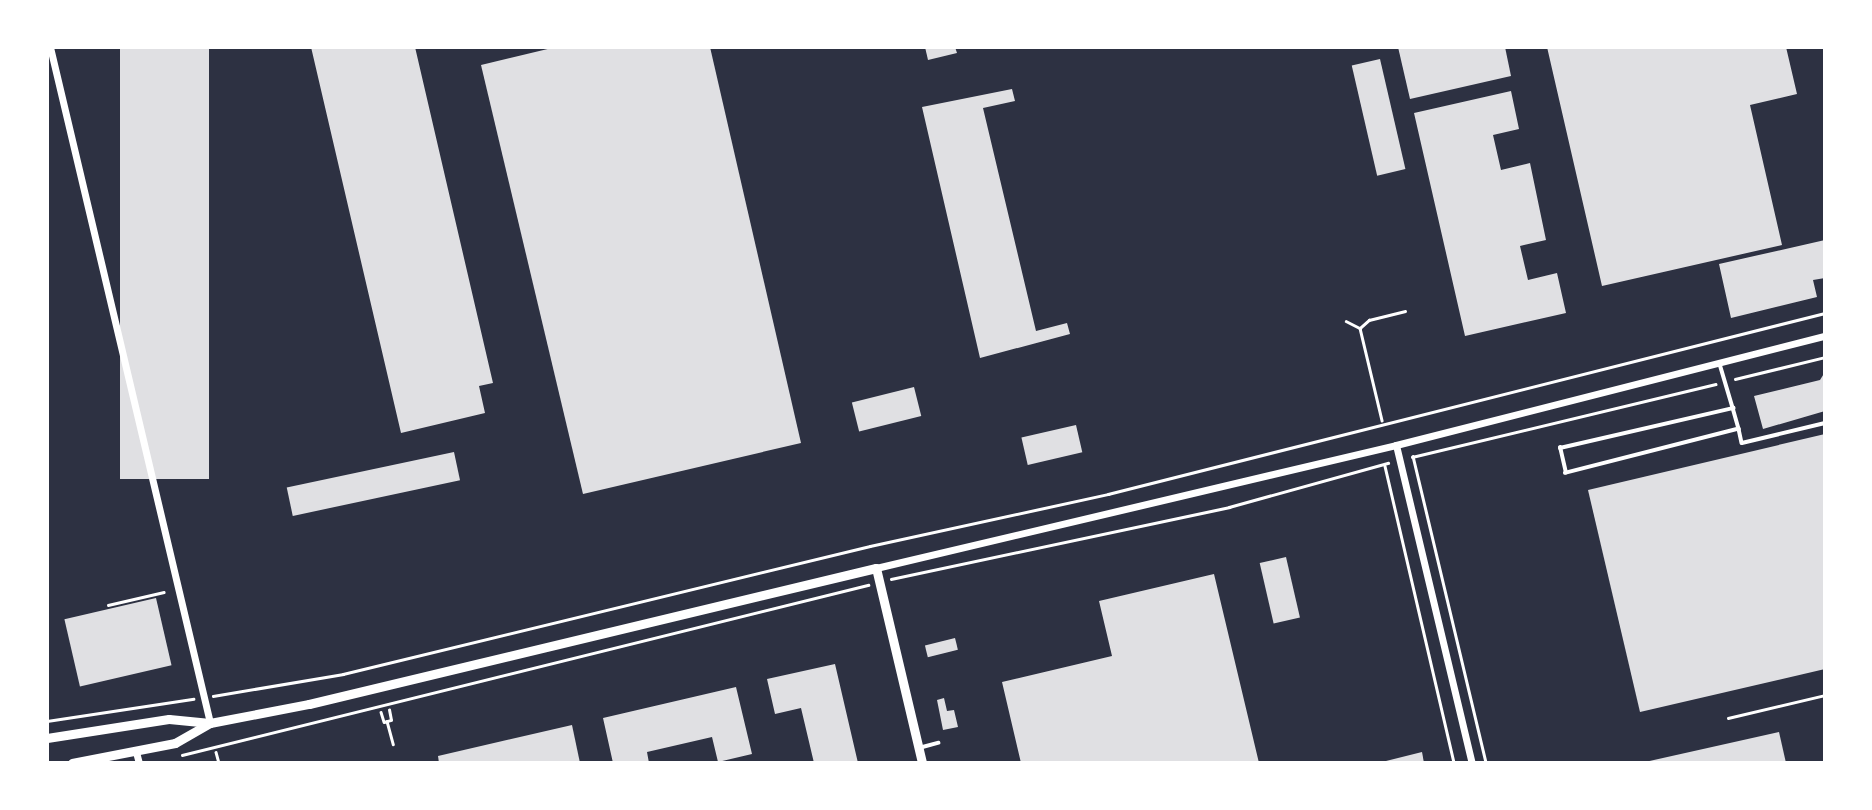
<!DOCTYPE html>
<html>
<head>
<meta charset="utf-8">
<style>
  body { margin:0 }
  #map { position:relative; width:1872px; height:810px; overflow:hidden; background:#2d3142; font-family:"Golos Text",sans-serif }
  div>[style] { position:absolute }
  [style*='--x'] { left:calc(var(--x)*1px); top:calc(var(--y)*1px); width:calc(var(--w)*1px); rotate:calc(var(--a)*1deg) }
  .building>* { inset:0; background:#e0e0e3; transform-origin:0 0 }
  .path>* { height:2.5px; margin:-1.25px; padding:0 1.25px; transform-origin:1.25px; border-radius:1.25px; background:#fff }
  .service>* { height:3.5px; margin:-1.75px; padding:0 1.75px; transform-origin:1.75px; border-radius:1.75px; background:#fff }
  .minor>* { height:7px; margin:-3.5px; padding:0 3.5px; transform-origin:3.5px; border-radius:3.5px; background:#fff }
  .tertiary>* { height:9px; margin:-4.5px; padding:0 4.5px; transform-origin:4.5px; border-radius:4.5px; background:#fff }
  span { translate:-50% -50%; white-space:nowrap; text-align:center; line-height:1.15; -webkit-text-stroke:5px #fff; paint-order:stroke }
  .frame { position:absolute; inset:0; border:49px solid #fff; pointer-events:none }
</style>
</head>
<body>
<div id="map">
  <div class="building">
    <div style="left:120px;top:47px;width:89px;height:432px"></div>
    <div style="clip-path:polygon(311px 47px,415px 47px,493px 383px,479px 386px,485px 413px,401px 433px)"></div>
    <div style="clip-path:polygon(556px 47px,710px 47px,801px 443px,583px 494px,481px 65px)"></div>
    <div style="clip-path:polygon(925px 47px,955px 47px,957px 53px,928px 60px)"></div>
    <div style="clip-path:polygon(1398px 47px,1505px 47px,1511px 76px,1410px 99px)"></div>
    <div style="clip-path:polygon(1547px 47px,1786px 47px,1797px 94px,1750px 105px,1782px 245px,1602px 286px)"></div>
    <div style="left:1380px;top:59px;width:113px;height:29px;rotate:77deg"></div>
    <div style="clip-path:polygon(1012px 89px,1015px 101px,983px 108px,1036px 331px,1067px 323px,1070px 334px,980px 358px,922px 107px)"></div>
    <div style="clip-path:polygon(1511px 91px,1519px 129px,1493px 135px,1501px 170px,1530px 163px,1546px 240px,1520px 246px,1528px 280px,1557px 273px,1566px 313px,1465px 336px,1414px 113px)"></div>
    <div style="clip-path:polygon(1825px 240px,1825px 278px,1813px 280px,1817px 297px,1731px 318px,1719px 264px)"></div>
    <div style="clip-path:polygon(1825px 372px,1825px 411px,1763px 429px,1754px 396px,1820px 380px)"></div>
    <div style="left:914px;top:387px;width:30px;height:64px;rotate:76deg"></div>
    <div style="left:1076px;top:425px;width:28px;height:56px;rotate:77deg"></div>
    <div style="clip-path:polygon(1825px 434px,1825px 669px,1640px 712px,1588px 490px)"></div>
    <div style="left:454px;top:452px;width:29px;height:171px;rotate:78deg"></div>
    <div style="left:1286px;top:557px;width:62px;height:27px;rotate:77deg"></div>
    <div style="clip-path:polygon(1214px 574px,1259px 763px,1021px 763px,1002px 682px,1112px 656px,1099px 601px)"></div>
    <div style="left:156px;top:598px;width:69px;height:94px;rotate:77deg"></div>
    <div style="left:955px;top:638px;width:12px;height:31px;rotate:76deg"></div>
    <div style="clip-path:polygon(835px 664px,858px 763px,814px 763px,801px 708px,775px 714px,767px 679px)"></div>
    <div style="clip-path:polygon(736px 687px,752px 754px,718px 762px,712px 737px,647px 752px,649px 763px,613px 763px,603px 718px)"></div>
    <div style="clip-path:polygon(944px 698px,947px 711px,954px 710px,958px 727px,943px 730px,937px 700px)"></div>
    <div style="clip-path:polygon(572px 725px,580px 763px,439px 763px,438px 756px)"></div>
    <div style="clip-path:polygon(1779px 732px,1786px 763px,1645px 763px,1645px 762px)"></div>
    <div style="clip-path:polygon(1422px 752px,1424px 763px,1382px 763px,1382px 762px)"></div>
  </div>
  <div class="path">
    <div style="--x:1346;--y:321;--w:16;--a:27"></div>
    <div style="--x:1360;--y:328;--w:12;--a:-42"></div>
    <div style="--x:1369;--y:320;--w:37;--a:-14"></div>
    <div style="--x:1360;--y:328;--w:95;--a:76.6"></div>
    <div style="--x:1735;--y:379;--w:93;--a:-13.7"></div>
    <div style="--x:1413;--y:456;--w:316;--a:76.6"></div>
    <div style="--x:1412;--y:457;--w:312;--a:-13.5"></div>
    <div style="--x:1385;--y:466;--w:305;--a:76.9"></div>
    <div style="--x:891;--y:579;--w:346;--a:-12"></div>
    <div style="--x:1229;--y:507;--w:165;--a:-15.5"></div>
    <div style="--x:108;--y:605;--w:57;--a:-13.1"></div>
    <div style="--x:213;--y:696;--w:132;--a:-9.6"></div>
    <div style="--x:343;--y:674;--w:542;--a:-13.65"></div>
    <div style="--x:870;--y:546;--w:244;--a:-12.3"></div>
    <div style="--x:1108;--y:494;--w:739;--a:-14.17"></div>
    <div style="--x:381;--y:712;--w:10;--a:73"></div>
    <div style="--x:384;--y:722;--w:7;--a:-16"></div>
    <div style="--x:391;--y:720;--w:10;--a:-101"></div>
    <div style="--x:1728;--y:718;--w:100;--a:-13.3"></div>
    <div style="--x:47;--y:721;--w:148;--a:-8.6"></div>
    <div style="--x:387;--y:721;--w:24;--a:75"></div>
    <div style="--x:216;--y:752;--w:11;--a:75"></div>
    <div style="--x:182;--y:755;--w:707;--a:-13.92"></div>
  </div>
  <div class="service">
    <div style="--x:1720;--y:364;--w:46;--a:73.5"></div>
    <div style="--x:1739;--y:429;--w:179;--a:165.7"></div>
    <div style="--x:1566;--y:473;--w:26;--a:-103"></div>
    <div style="--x:1560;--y:448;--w:178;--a:-13"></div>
    <div style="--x:1733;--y:408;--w:22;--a:74"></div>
    <div style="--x:1739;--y:429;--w:14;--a:78"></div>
    <div style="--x:1742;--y:443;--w:85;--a:-13.5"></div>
    <div style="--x:919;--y:748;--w:20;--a:-15"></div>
  </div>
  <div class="minor">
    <div style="--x:50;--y:47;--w:695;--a:76.68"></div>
    <div style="--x:1396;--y:445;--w:327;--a:76.6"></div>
    <div style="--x:876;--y:568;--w:534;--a:-13.31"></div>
    <div style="--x:1396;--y:445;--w:443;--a:-14.3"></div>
    <div style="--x:136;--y:752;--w:11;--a:75"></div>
  </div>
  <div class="tertiary">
    <div style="--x:47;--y:738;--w:123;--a:-8.9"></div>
    <div style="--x:169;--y:719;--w:41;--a:5.6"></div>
    <div style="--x:72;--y:763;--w:105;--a:-11"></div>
    <div style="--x:175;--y:743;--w:40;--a:-29.7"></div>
    <div style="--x:210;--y:723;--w:101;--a:-10.9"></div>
    <div style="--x:309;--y:704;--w:583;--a:-13.49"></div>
    <div style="--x:876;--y:568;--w:200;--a:76.7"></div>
  </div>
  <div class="frame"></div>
</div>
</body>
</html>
